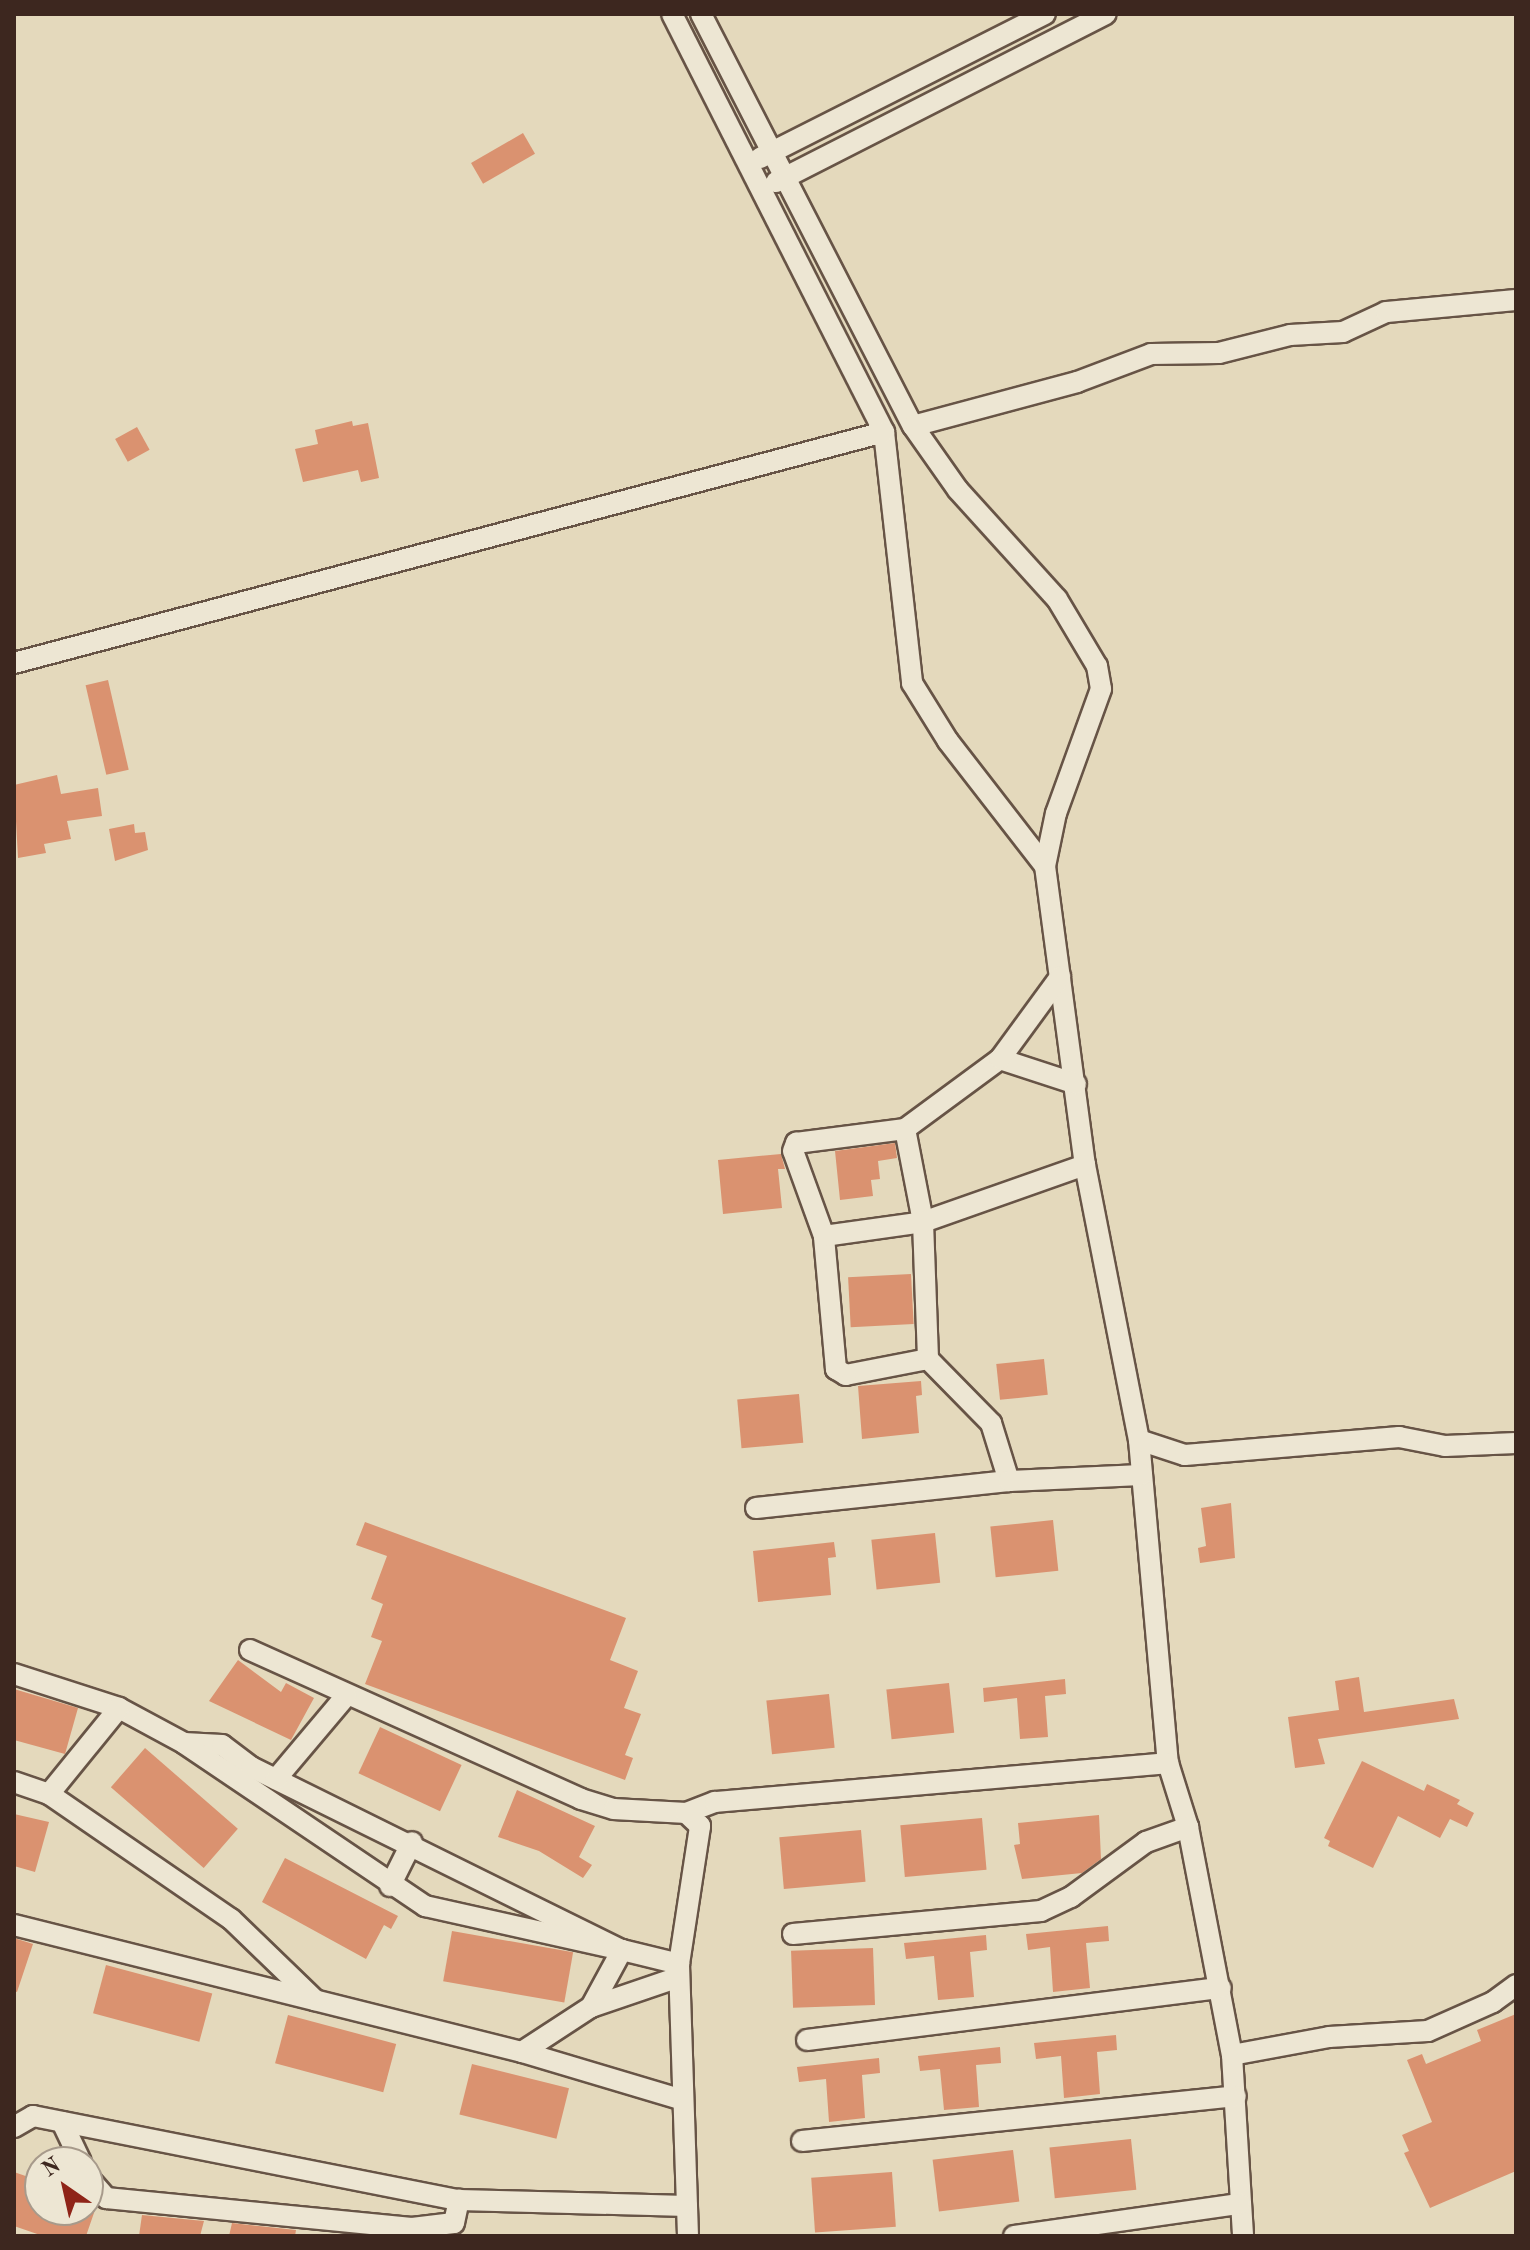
<!DOCTYPE html>
<html>
<head>
<meta charset="utf-8">
<style>
  body { margin:0 }
  #map { position:relative; width:1530px; height:2250px; overflow:hidden; background:#e4d9bc; font-family:"Old Standard TT",serif }
  div>[style] { position:absolute }
  [style*='--x'] { left:calc(var(--x)*1px); top:calc(var(--y)*1px); width:calc(var(--w)*1px); rotate:calc(var(--a)*1deg) }
  .building>* { inset:0; background:#da9270; transform-origin:0 0 }
  .roads { filter:drop-shadow(2px 0 #675446) drop-shadow(-2px 0 #675446) drop-shadow(0 2px #675446) drop-shadow(0 -2px #675446) }
  .minor>* { height:20px; margin:-10px; padding:0 10px; transform-origin:10px; border-radius:10px; background:#ede6d3 }
  span { translate:-50% -50%; white-space:nowrap; text-align:center; line-height:1.15; -webkit-text-stroke:7px #ede6d3; paint-order:stroke }
  .frame { position:absolute; inset:0; border:16px solid #3d271f; pointer-events:none }
  .north { position:absolute; left:24px; top:2146px; width:80px; height:80px; box-sizing:border-box; background:#ede6d3; border:2px solid #a79a8b; border-radius:50%; rotate:326deg; font-size:22px; font-weight:700; line-height:32px; text-align:center; color:#3d271f }
  .north::after { content:''; display:block; margin:auto; width:28px; height:36px; background:#8f2418; clip-path:polygon(50% 0,100% 100%,50% 72%,0 100%) }
</style>
</head>
<body>
<div id="map">
  <div class="building">
    <div style="left:523px;top:133px;width:24px;height:60px;rotate:60deg"></div>
    <div style="clip-path:polygon(352px 421px,353px 426px,368px 423px,379px 478px,361px 482px,358px 470px,303px 482px,295px 449px,318px 444px,315px 430px)"></div>
    <div style="left:137px;top:427px;width:26px;height:25px;rotate:61deg"></div>
    <div style="left:108px;top:680px;width:92px;height:23px;rotate:77deg"></div>
    <div style="clip-path:polygon(57px 775px,61px 794px,98px 788px,102px 816px,67px 821px,71px 839px,44px 844px,46px 853px,18px 858px,14px 785px)"></div>
    <div style="clip-path:polygon(134px 824px,135px 833px,145px 832px,148px 850px,115px 861px,109px 829px)"></div>
    <div style="clip-path:polygon(895px 1143px,897px 1158px,878px 1161px,880px 1179px,871px 1180px,873px 1196px,840px 1200px,835px 1151px)"></div>
    <div style="clip-path:polygon(781px 1154px,785px 1169px,778px 1169px,782px 1208px,723px 1214px,718px 1160px)"></div>
    <div style="left:911px;top:1274px;width:50px;height:63px;rotate:87deg"></div>
    <div style="left:1044px;top:1359px;width:36px;height:48px;rotate:84deg"></div>
    <div style="clip-path:polygon(921px 1381px,922px 1395px,916px 1396px,919px 1433px,862px 1439px,858px 1386px)"></div>
    <div style="left:799px;top:1394px;width:49px;height:62px;rotate:85deg"></div>
    <div style="clip-path:polygon(1231px 1503px,1235px 1558px,1200px 1563px,1198px 1548px,1206px 1546px,1201px 1508px)"></div>
    <div style="left:1053px;top:1520px;width:51px;height:63px;rotate:84deg"></div>
    <div style="clip-path:polygon(365px 1522px,626px 1618px,610px 1660px,638px 1671px,624px 1708px,641px 1714px,625px 1755px,633px 1758px,625px 1780px,365px 1684px,382px 1641px,371px 1637px,383px 1604px,371px 1599px,387px 1556px,356px 1545px)"></div>
    <div style="left:935px;top:1533px;width:50px;height:64px;rotate:84deg"></div>
    <div style="clip-path:polygon(834px 1542px,836px 1557px,828px 1558px,831px 1595px,758px 1602px,753px 1551px)"></div>
    <div style="clip-path:polygon(238px 1660px,281px 1692px,286px 1683px,314px 1698px,291px 1740px,209px 1701px)"></div>
    <div style="clip-path:polygon(1359px 1677px,1364px 1712px,1454px 1699px,1459px 1719px,1318px 1739px,1325px 1764px,1295px 1768px,1288px 1717px,1339px 1710px,1335px 1681px)"></div>
    <div style="clip-path:polygon(1065px 1679px,1066px 1694px,1045px 1696px,1048px 1737px,1020px 1739px,1017px 1698px,984px 1702px,983px 1688px)"></div>
    <div style="left:949px;top:1683px;width:50px;height:63px;rotate:84deg"></div>
    <div style="clip-path:polygon(14px 1689px,78px 1708px,65px 1754px,14px 1740px)"></div>
    <div style="left:829px;top:1694px;width:54px;height:63px;rotate:84deg"></div>
    <div style="left:380px;top:1727px;width:90px;height:51px;rotate:25deg"></div>
    <div style="left:145px;top:1748px;width:123px;height:52px;rotate:41deg"></div>
    <div style="clip-path:polygon(1362px 1761px,1424px 1791px,1427px 1784px,1460px 1800px,1457px 1804px,1474px 1813px,1467px 1827px,1450px 1819px,1440px 1838px,1398px 1816px,1373px 1868px,1328px 1846px,1330px 1841px,1324px 1838px)"></div>
    <div style="clip-path:polygon(517px 1790px,595px 1826px,579px 1857px,592px 1865px,583px 1878px,539px 1851px,498px 1837px)"></div>
    <div style="clip-path:polygon(14px 1814px,49px 1822px,35px 1872px,14px 1866px)"></div>
    <div style="clip-path:polygon(1099px 1815px,1101px 1859px,1082px 1873px,1022px 1879px,1014px 1845px,1020px 1844px,1018px 1823px)"></div>
    <div style="left:982px;top:1818px;width:52px;height:82px;rotate:85deg"></div>
    <div style="left:861px;top:1830px;width:52px;height:82px;rotate:85deg"></div>
    <div style="clip-path:polygon(285px 1858px,398px 1916px,391px 1929px,384px 1925px,366px 1959px,262px 1902px)"></div>
    <div style="clip-path:polygon(1108px 1926px,1109px 1941px,1086px 1943px,1090px 1988px,1053px 1992px,1050px 1947px,1028px 1950px,1026px 1934px)"></div>
    <div style="left:452px;top:1931px;width:123px;height:51px;rotate:10deg"></div>
    <div style="clip-path:polygon(986px 1935px,987px 1950px,970px 1952px,974px 1997px,938px 2000px,934px 1956px,906px 1959px,904px 1943px)"></div>
    <div style="clip-path:polygon(14px 1938px,33px 1944px,17px 1992px,14px 1991px)"></div>
    <div style="left:873px;top:1948px;width:57px;height:82px;rotate:88deg"></div>
    <div style="left:106px;top:1965px;width:110px;height:50px;rotate:15deg"></div>
    <div style="clip-path:polygon(1516px 2014px,1516px 2171px,1430px 2208px,1404px 2153px,1409px 2151px,1402px 2135px,1432px 2122px,1407px 2060px,1422px 2054px,1426px 2064px,1481px 2041px,1477px 2030px)"></div>
    <div style="left:288px;top:2015px;width:112px;height:50px;rotate:15deg"></div>
    <div style="clip-path:polygon(1116px 2035px,1117px 2050px,1097px 2052px,1100px 2094px,1064px 2098px,1061px 2056px,1036px 2059px,1034px 2043px)"></div>
    <div style="clip-path:polygon(1000px 2047px,1001px 2063px,976px 2065px,979px 2107px,944px 2110px,940px 2069px,920px 2071px,918px 2056px)"></div>
    <div style="clip-path:polygon(879px 2058px,880px 2073px,862px 2075px,865px 2118px,829px 2122px,826px 2079px,799px 2082px,797px 2067px)"></div>
    <div style="left:472px;top:2064px;width:100px;height:52px;rotate:14deg"></div>
    <div style="left:1131px;top:2139px;width:51px;height:82px;rotate:84deg"></div>
    <div style="left:1013px;top:2150px;width:52px;height:81px;rotate:83deg"></div>
    <div style="clip-path:polygon(14px 2172px,40px 2181px,40px 2210px,95px 2210px,86px 2236px,43px 2236px,14px 2226px)"></div>
    <div style="left:892px;top:2172px;width:55px;height:81px;rotate:86deg"></div>
    <div style="clip-path:polygon(142px 2215px,204px 2221px,200px 2236px,139px 2236px)"></div>
    <div style="clip-path:polygon(232px 2223px,296px 2230px,295px 2236px,229px 2236px)"></div>
  </div>
  <div class="roads">
    <div class="minor">
      <div style="--x:672;--y:14;--w:469;--a:63.1"></div>
      <div style="--x:884;--y:432;--w:253;--a:83.6"></div>
      <div style="--x:912;--y:683;--w:68;--a:58.2"></div>
      <div style="--x:948;--y:741;--w:158;--a:52.2"></div>
      <div style="--x:701;--y:14;--w:463;--a:62.8"></div>
      <div style="--x:913;--y:426;--w:78;--a:54.9"></div>
      <div style="--x:958;--y:490;--w:147;--a:47.8"></div>
      <div style="--x:1057;--y:599;--w:78;--a:59.2"></div>
      <div style="--x:1097;--y:666;--w:23;--a:80"></div>
      <div style="--x:1101;--y:689;--w:132;--a:109.9"></div>
      <div style="--x:1056;--y:813;--w:54;--a:101.7"></div>
      <div style="--x:1045;--y:866;--w:302;--a:82.4"></div>
      <div style="--x:1085;--y:1165;--w:280;--a:78.9"></div>
      <div style="--x:1139;--y:1440;--w:324;--a:84.9"></div>
      <div style="--x:1168;--y:1763;--w:67;--a:72.6"></div>
      <div style="--x:1188;--y:1827;--w:232;--a:79.1"></div>
      <div style="--x:1232;--y:2055;--w:181;--a:86.5"></div>
      <div style="--x:760;--y:158;--w:319;--a:-26.8"></div>
      <div style="--x:776;--y:182;--w:370;--a:-27"></div>
      <div style="--x:913;--y:426;--w:170;--a:-15"></div>
      <div style="--x:1077;--y:382;--w:79;--a:-20.7"></div>
      <div style="--x:1151;--y:354;--w:68;--a:-0.8"></div>
      <div style="--x:1219;--y:353;--w:73;--a:-14.2"></div>
      <div style="--x:1290;--y:335;--w:53;--a:-3.2"></div>
      <div style="--x:1343;--y:332;--w:47;--a:-24.9"></div>
      <div style="--x:1386;--y:312;--w:131;--a:-5.3"></div>
      <div style="--x:14;--y:663;--w:900;--a:-14.87"></div>
      <div style="--x:1000;--y:1059;--w:80;--a:18.2"></div>
      <div style="--x:905;--y:1129;--w:95;--a:79"></div>
      <div style="--x:923;--y:1222;--w:137;--a:87.9"></div>
      <div style="--x:928;--y:1359;--w:84;--a:169"></div>
      <div style="--x:846;--y:1375;--w:12;--a:-149"></div>
      <div style="--x:836;--y:1369;--w:134;--a:-95.2"></div>
      <div style="--x:824;--y:1236;--w:90;--a:-110"></div>
      <div style="--x:793;--y:1151;--w:9;--a:-69"></div>
      <div style="--x:796;--y:1143;--w:110;--a:-7.3"></div>
      <div style="--x:905;--y:1129;--w:118;--a:-36.4"></div>
      <div style="--x:1000;--y:1059;--w:102;--a:-53.8"></div>
      <div style="--x:824;--y:1236;--w:100;--a:-8"></div>
      <div style="--x:923;--y:1222;--w:172;--a:-19.4"></div>
      <div style="--x:928;--y:1359;--w:90;--a:45.5"></div>
      <div style="--x:991;--y:1423;--w:61;--a:72.8"></div>
      <div style="--x:1139;--y:1440;--w:48;--a:18.1"></div>
      <div style="--x:1185;--y:1455;--w:215;--a:-4.8"></div>
      <div style="--x:1399;--y:1437;--w:47;--a:11.1"></div>
      <div style="--x:1445;--y:1446;--w:71;--a:-2.4"></div>
      <div style="--x:756;--y:1508;--w:254;--a:-6.1"></div>
      <div style="--x:1009;--y:1481;--w:133;--a:-2.6"></div>
      <div style="--x:250;--y:1650;--w:363;--a:24.2"></div>
      <div style="--x:581;--y:1799;--w:34;--a:17"></div>
      <div style="--x:614;--y:1809;--w:72;--a:3.2"></div>
      <div style="--x:14;--y:1674;--w:110;--a:17.9"></div>
      <div style="--x:119;--y:1708;--w:74;--a:28.3"></div>
      <div style="--x:184;--y:1743;--w:38;--a:3"></div>
      <div style="--x:222;--y:1745;--w:36;--a:37"></div>
      <div style="--x:251;--y:1767;--w:414;--a:26.3"></div>
      <div style="--x:622;--y:1950;--w:59;--a:13.8"></div>
      <div style="--x:185;--y:1744;--w:290;--a:34"></div>
      <div style="--x:425;--y:1906;--w:202;--a:12.6"></div>
      <div style="--x:622;--y:1950;--w:65;--a:118.5"></div>
      <div style="--x:276;--y:1779;--w:109;--a:-49.9"></div>
      <div style="--x:14;--y:1782;--w:37;--a:19"></div>
      <div style="--x:49;--y:1794;--w:221;--a:34.5"></div>
      <div style="--x:231;--y:1919;--w:117;--a:44"></div>
      <div style="--x:49;--y:1794;--w:111;--a:-50.9"></div>
      <div style="--x:390;--y:1886;--w:49;--a:-63.4"></div>
      <div style="--x:14;--y:1925;--w:524;--a:14.04"></div>
      <div style="--x:522;--y:2052;--w:168;--a:16.6"></div>
      <div style="--x:793;--y:1934;--w:249;--a:-5.3"></div>
      <div style="--x:1041;--y:1911;--w:33;--a:-25"></div>
      <div style="--x:1071;--y:1897;--w:93;--a:-36.3"></div>
      <div style="--x:1146;--y:1842;--w:45;--a:-19.7"></div>
      <div style="--x:807;--y:2040;--w:417;--a:-7.2"></div>
      <div style="--x:522;--y:2052;--w:82;--a:-33.1"></div>
      <div style="--x:591;--y:2007;--w:93;--a:-18.8"></div>
      <div style="--x:1232;--y:2055;--w:99;--a:-10.5"></div>
      <div style="--x:1329;--y:2037;--w:99;--a:-3.5"></div>
      <div style="--x:1428;--y:2031;--w:71;--a:-24"></div>
      <div style="--x:1493;--y:2002;--w:29;--a:-36"></div>
      <div style="--x:62;--y:2122;--w:44;--a:64.6"></div>
      <div style="--x:14;--y:2127;--w:22;--a:-30"></div>
      <div style="--x:33;--y:2116;--w:434;--a:11.2"></div>
      <div style="--x:459;--y:2200;--w:228;--a:1.5"></div>
      <div style="--x:802;--y:2141;--w:436;--a:-5.9"></div>
      <div style="--x:88;--y:2177;--w:28;--a:49"></div>
      <div style="--x:106;--y:2198;--w:307;--a:5.6"></div>
      <div style="--x:412;--y:2228;--w:42;--a:-6.8"></div>
      <div style="--x:454;--y:2223;--w:24;--a:-78"></div>
      <div style="--x:688;--y:2236;--w:272;--a:-91.9"></div>
      <div style="--x:679;--y:1964;--w:140;--a:-81.3"></div>
      <div style="--x:700;--y:1826;--w:19;--a:-137"></div>
      <div style="--x:686;--y:1813;--w:31;--a:-21"></div>
      <div style="--x:715;--y:1802;--w:455;--a:-4.9"></div>
      <div style="--x:1014;--y:2236;--w:228;--a:-8.1"></div>
    </div>
  </div>
  <div class="frame"></div>
  <div class="north">N</div>
</div>
</body>
</html>
